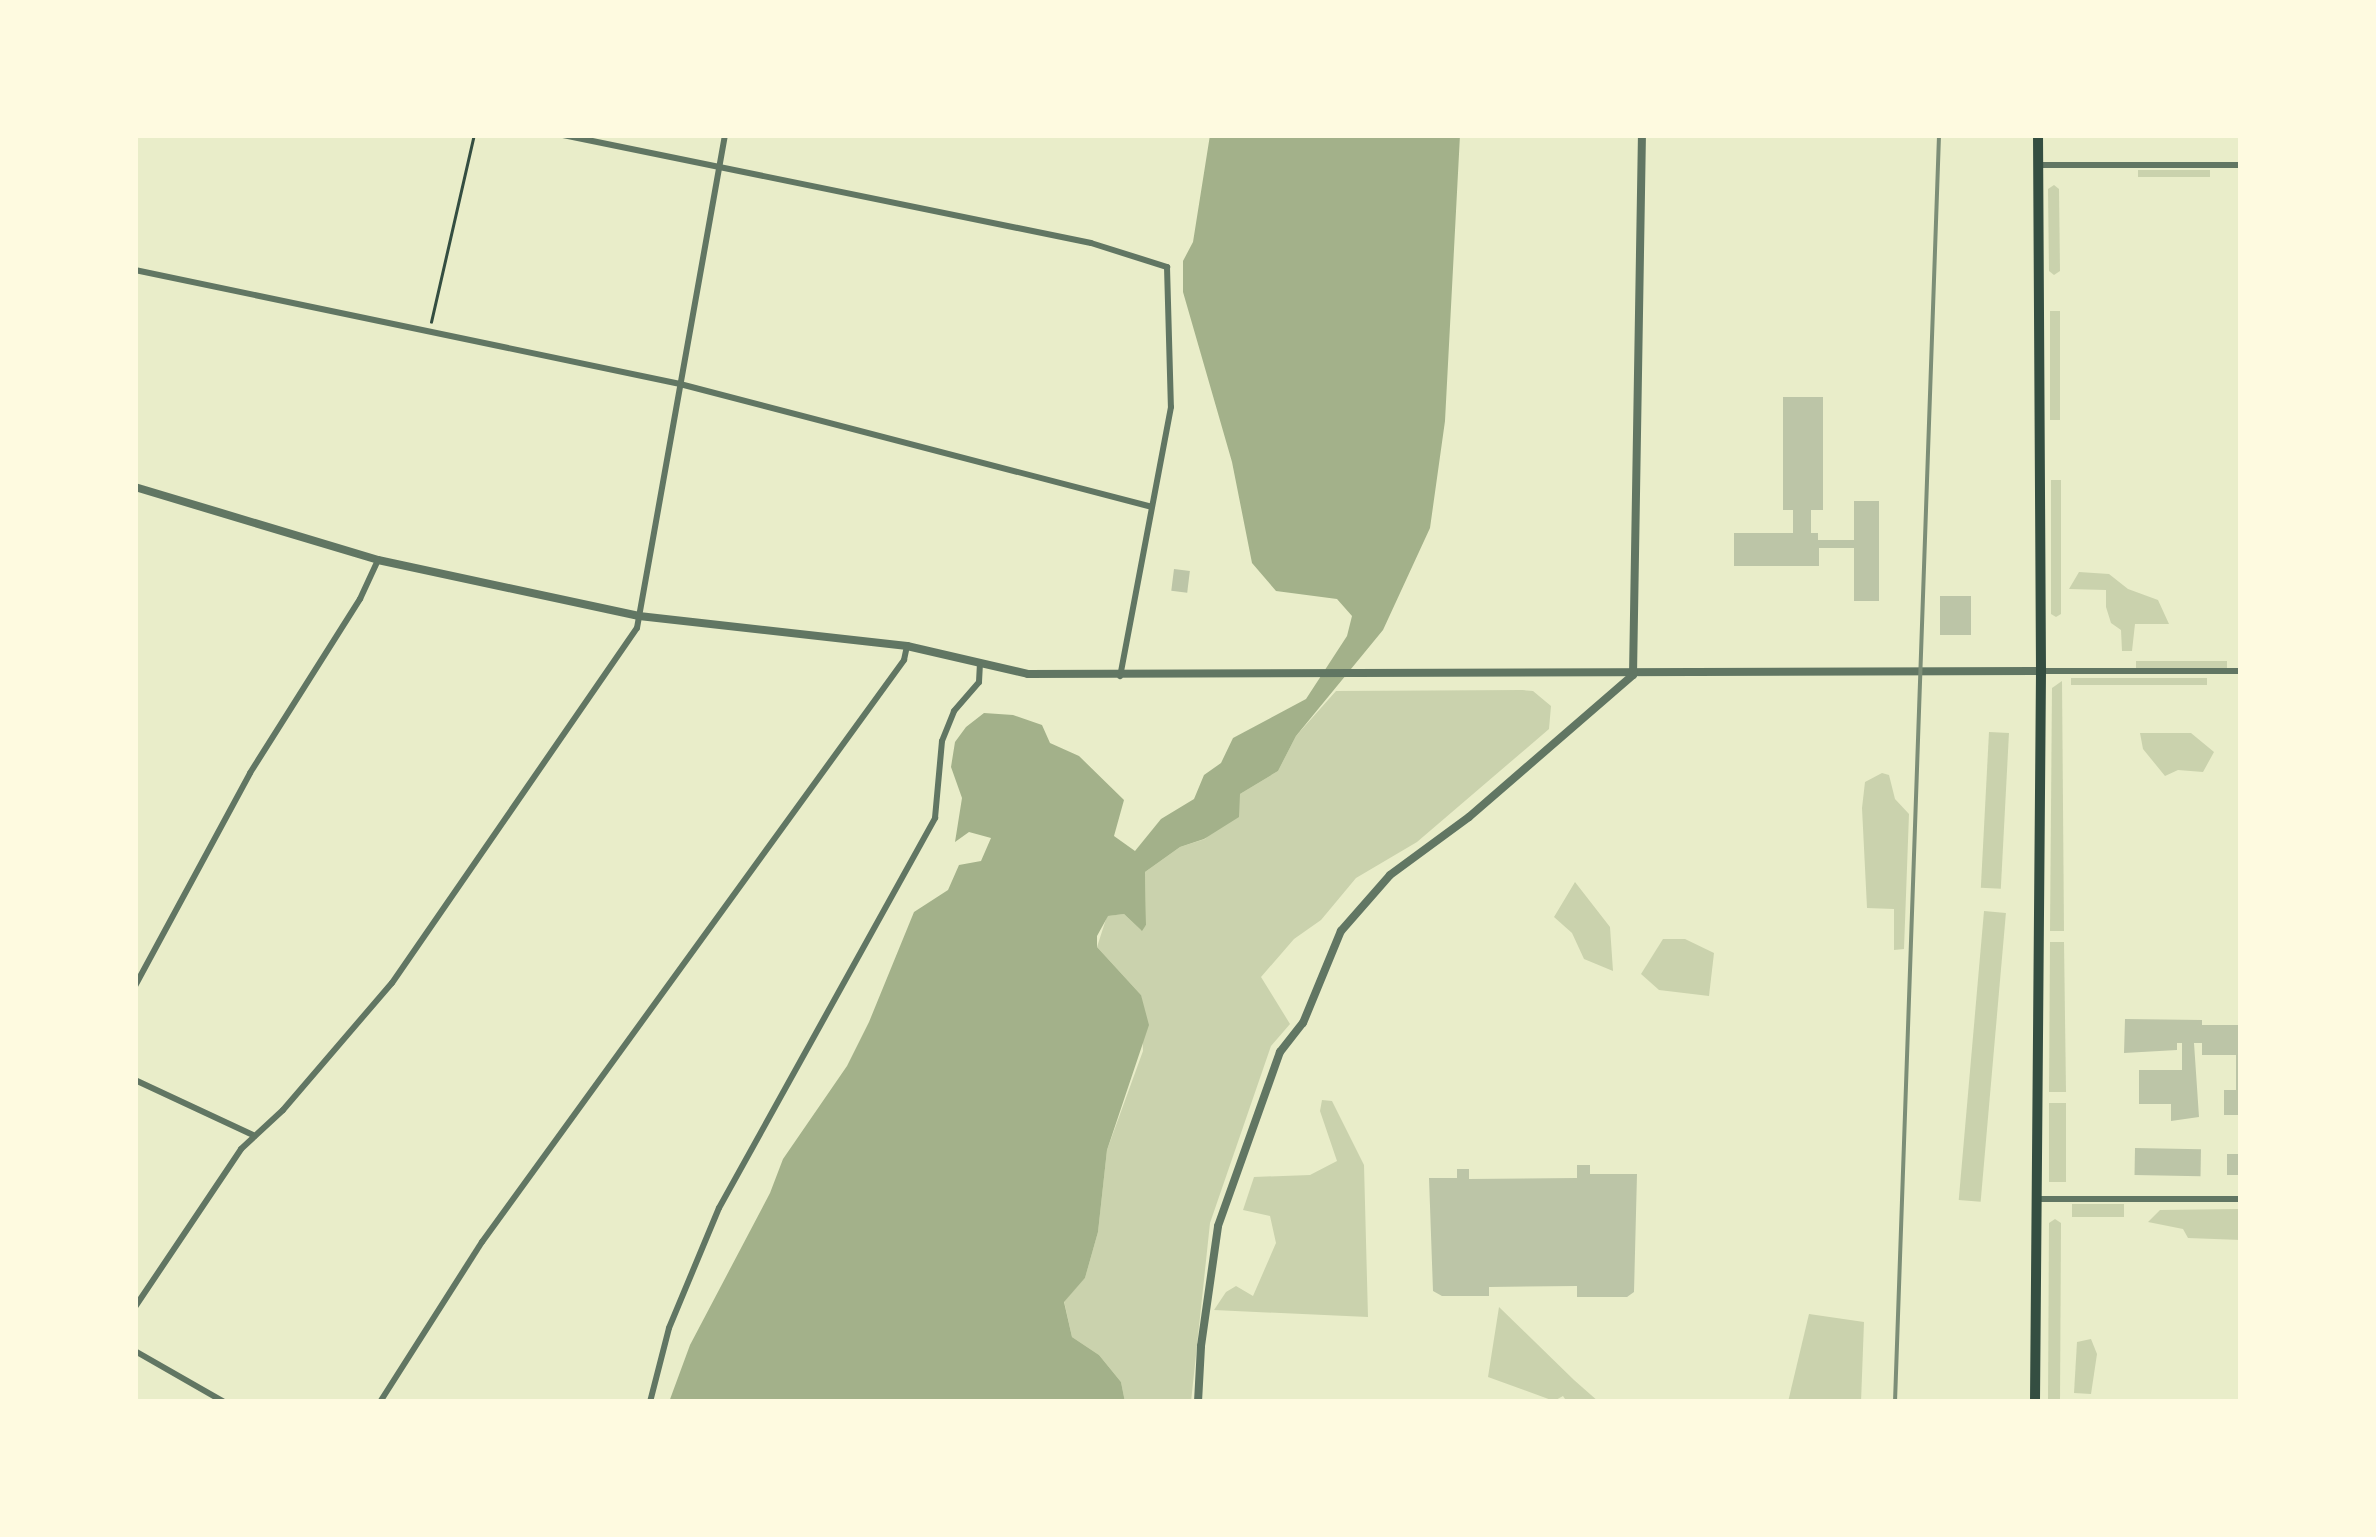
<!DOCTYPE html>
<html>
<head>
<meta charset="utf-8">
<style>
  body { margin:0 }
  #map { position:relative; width:2376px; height:1537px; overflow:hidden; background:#e9edc9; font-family:Arial,sans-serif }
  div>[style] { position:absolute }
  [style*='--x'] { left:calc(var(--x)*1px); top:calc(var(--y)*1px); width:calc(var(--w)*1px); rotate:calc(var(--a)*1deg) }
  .green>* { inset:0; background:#cad2ad; transform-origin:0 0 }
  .water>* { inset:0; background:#a3b18a }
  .building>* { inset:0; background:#bcc5a7; transform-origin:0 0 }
  .path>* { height:2.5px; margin:-1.25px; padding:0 1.25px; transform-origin:1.25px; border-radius:1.25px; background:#344e41 }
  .minor>* { height:6px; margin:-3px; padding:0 3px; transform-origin:3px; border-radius:3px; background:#617663 }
  .tertiary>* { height:8px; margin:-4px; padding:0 4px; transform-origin:4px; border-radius:4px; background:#617663 }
  .primary>* { height:10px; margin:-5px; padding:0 5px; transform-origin:5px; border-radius:5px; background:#344e41 }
  .rail>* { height:4px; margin:-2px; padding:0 2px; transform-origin:2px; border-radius:2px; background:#7c8e77 }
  span { translate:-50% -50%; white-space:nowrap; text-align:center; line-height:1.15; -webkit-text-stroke:9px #fefae0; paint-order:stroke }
  .frame { position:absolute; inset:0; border:138px solid #fefae0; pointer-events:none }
</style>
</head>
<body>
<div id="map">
  <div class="green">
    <div style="left:2138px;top:170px;width:72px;height:7px"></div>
    <div style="clip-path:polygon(2054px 185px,2059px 189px,2060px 271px,2054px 275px,2049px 271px,2048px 189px)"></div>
    <div style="left:2050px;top:311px;width:10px;height:109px"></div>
    <div style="clip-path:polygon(2051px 480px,2061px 480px,2061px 614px,2056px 617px,2051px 614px)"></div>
    <div style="clip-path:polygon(2079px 572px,2109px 574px,2128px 589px,2158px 600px,2169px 624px,2135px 624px,2132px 651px,2122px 651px,2121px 630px,2111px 623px,2106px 607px,2106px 590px,2069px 589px)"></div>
    <div style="left:2136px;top:661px;width:91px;height:7px"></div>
    <div style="left:2071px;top:678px;width:136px;height:7px"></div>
    <div style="clip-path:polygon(2062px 681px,2064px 931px,2050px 931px,2052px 688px)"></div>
    <div style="clip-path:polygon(1522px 690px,1533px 691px,1551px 706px,1549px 729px,1417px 842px,1356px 878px,1321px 920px,1294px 939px,1261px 977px,1290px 1024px,1271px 1046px,1210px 1223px,1191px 1402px,1125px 1402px,1121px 1382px,1099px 1355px,1072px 1337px,1064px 1301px,1085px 1278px,1098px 1232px,1107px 1150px,1143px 1051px,1141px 995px,1097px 947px,1107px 916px,1124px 914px,1141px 930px,1146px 925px,1145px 872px,1180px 847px,1205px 839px,1240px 794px,1278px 771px,1296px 736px,1336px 691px)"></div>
    <div style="left:1989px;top:732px;width:20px;height:156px;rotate:3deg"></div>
    <div style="clip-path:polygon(2140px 733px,2191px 733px,2214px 752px,2203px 772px,2178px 770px,2165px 776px,2143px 749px)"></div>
    <div style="clip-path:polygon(1882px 773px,1889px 775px,1895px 799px,1909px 814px,1904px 949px,1894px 950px,1894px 909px,1867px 908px,1862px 808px,1865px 782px)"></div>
    <div style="clip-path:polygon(1575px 882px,1610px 927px,1613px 971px,1584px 959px,1572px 933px,1554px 917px)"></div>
    <div style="left:1984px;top:911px;width:22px;height:290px;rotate:5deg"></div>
    <div style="clip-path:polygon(1663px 939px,1685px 939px,1714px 953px,1709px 996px,1659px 990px,1641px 974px)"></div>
    <div style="clip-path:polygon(2050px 942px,2064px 942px,2066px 1092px,2049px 1092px)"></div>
    <div style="clip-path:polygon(1322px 1100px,1332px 1101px,1364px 1165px,1368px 1317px,1214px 1310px,1226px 1292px,1236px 1286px,1253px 1296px,1276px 1243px,1270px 1216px,1243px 1210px,1254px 1177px,1310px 1175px,1337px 1161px,1320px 1111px)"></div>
    <div style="left:2049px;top:1103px;width:17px;height:79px"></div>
    <div style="left:2072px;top:1204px;width:52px;height:13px"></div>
    <div style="clip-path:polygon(2241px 1209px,2241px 1240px,2188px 1238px,2183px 1229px,2148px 1222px,2160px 1210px)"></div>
    <div style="clip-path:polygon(2055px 1219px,2061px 1223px,2060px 1402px,2048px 1402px,2049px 1223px)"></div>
    <div style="clip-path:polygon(1499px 1307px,1574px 1380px,1599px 1402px,1567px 1402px,1563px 1396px,1554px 1401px,1488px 1377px)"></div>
    <div style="clip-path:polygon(1809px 1314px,1864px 1322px,1861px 1402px,1788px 1402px)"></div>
    <div style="clip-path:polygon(2091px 1339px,2097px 1354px,2091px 1394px,2074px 1393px,2077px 1342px)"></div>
  </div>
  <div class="water">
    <div style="clip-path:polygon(1210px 135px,1460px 135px,1445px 421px,1430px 528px,1383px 630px,1296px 736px,1278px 771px,1240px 794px,1239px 817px,1204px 839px,1180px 847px,1145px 872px,1146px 925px,1142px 931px,1124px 914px,1108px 916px,1097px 936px,1097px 947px,1141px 995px,1149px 1025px,1107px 1150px,1098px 1232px,1085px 1278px,1064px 1302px,1072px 1337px,1099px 1355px,1121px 1382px,1125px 1402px,669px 1402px,690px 1345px,770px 1193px,783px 1159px,847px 1066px,869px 1022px,914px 912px,948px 890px,959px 865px,981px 861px,991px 838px,969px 832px,955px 842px,962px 798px,951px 767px,955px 742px,966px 727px,984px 713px,1013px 715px,1042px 725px,1050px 743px,1079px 756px,1124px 800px,1114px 836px,1135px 851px,1161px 819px,1194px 799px,1204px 775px,1221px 763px,1233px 738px,1306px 699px,1347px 636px,1352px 616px,1337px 599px,1276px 591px,1252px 563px,1232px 462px,1183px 292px,1183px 261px,1193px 242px)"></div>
  </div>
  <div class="building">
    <div style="clip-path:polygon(1783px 397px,1823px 397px,1823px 510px,1811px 510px,1811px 533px,1818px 533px,1818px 540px,1854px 540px,1854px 501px,1879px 501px,1879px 601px,1854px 601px,1854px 548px,1819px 548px,1819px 566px,1734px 566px,1734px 533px,1793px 533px,1793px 510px,1783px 510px)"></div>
    <div style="left:1174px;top:569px;width:16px;height:22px;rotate:7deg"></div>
    <div style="left:1940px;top:596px;width:31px;height:39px"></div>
    <div style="clip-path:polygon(2125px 1019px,2202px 1020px,2202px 1025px,2238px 1025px,2241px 1115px,2224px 1115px,2224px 1090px,2236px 1090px,2236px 1055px,2202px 1055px,2202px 1043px,2194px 1043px,2199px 1117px,2171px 1121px,2171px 1104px,2139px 1104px,2139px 1070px,2182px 1070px,2182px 1043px,2177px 1043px,2177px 1050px,2124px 1053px)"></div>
    <div style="left:2135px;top:1148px;width:66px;height:27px;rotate:1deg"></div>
    <div style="left:2227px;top:1154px;width:14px;height:21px"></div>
    <div style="clip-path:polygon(1577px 1165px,1590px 1165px,1590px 1174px,1637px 1174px,1634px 1292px,1627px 1297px,1577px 1297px,1577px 1286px,1489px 1287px,1489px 1296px,1442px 1296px,1433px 1291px,1429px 1178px,1457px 1178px,1457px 1169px,1469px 1169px,1469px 1179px,1577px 1178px)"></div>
  </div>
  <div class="path">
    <div style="--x:431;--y:322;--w:192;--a:-77.1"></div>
  </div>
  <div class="minor">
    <div style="--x:563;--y:135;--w:539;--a:11.56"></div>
    <div style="--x:1091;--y:243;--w:80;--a:17.5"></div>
    <div style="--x:1167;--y:267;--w:140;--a:88.4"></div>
    <div style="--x:1171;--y:407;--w:274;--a:100.7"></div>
    <div style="--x:2039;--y:165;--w:202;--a:0"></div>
    <div style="--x:135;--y:270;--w:557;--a:11.81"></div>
    <div style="--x:680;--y:384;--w:486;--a:14.6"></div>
    <div style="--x:2041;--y:671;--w:200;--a:0"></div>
    <div style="--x:135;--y:986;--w:242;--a:-61.6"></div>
    <div style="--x:250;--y:773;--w:206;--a:-57.7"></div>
    <div style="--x:360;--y:599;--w:43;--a:-65.2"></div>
    <div style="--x:135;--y:1080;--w:132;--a:25"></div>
    <div style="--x:2037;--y:1199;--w:204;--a:0"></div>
    <div style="--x:135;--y:1307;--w:190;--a:-56.1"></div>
    <div style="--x:241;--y:1149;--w:57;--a:-42.9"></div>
    <div style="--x:283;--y:1110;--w:167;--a:-49.4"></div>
    <div style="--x:392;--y:983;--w:431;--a:-55.4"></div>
    <div style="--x:637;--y:628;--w:501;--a:-79.88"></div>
    <div style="--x:135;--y:1351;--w:103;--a:29.8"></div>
    <div style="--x:380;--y:1402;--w:190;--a:-57.5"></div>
    <div style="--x:482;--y:1242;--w:719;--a:-54.05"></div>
    <div style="--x:904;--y:660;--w:14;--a:-78"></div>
    <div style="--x:650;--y:1402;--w:76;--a:-75.6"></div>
    <div style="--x:669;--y:1328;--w:130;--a:-67.4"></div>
    <div style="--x:719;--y:1208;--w:446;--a:-61"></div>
    <div style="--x:935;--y:818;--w:77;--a:-84.8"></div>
    <div style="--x:942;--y:741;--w:32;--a:-68"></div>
    <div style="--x:954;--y:711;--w:38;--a:-49"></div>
    <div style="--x:979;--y:682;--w:18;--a:-87"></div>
  </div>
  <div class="tertiary">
    <div style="--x:135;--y:487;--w:254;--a:16.7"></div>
    <div style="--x:378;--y:560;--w:267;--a:12.1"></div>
    <div style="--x:639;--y:616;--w:270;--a:6.4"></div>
    <div style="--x:907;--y:646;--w:124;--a:13"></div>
    <div style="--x:1028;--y:674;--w:1013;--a:-0.17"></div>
    <div style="--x:1198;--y:1402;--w:56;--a:-86.9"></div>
    <div style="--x:1201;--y:1346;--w:121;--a:-81.9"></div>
    <div style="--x:1218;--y:1226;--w:185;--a:-70.4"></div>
    <div style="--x:1280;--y:1052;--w:37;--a:-52"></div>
    <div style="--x:1303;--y:1023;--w:100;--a:-67.6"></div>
    <div style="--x:1341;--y:931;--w:74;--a:-48.8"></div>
    <div style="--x:1390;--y:875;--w:98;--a:-36.3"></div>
    <div style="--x:1469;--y:817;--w:217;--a:-40.9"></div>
    <div style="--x:1633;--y:675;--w:540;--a:-89.05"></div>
  </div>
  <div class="primary">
    <div style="--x:2035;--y:1402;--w:731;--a:-89.53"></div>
    <div style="--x:2041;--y:671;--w:536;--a:-90.32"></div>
  </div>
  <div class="rail">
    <div style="--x:1895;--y:1402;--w:1268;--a:-88.01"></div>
  </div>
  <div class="frame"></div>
</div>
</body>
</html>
